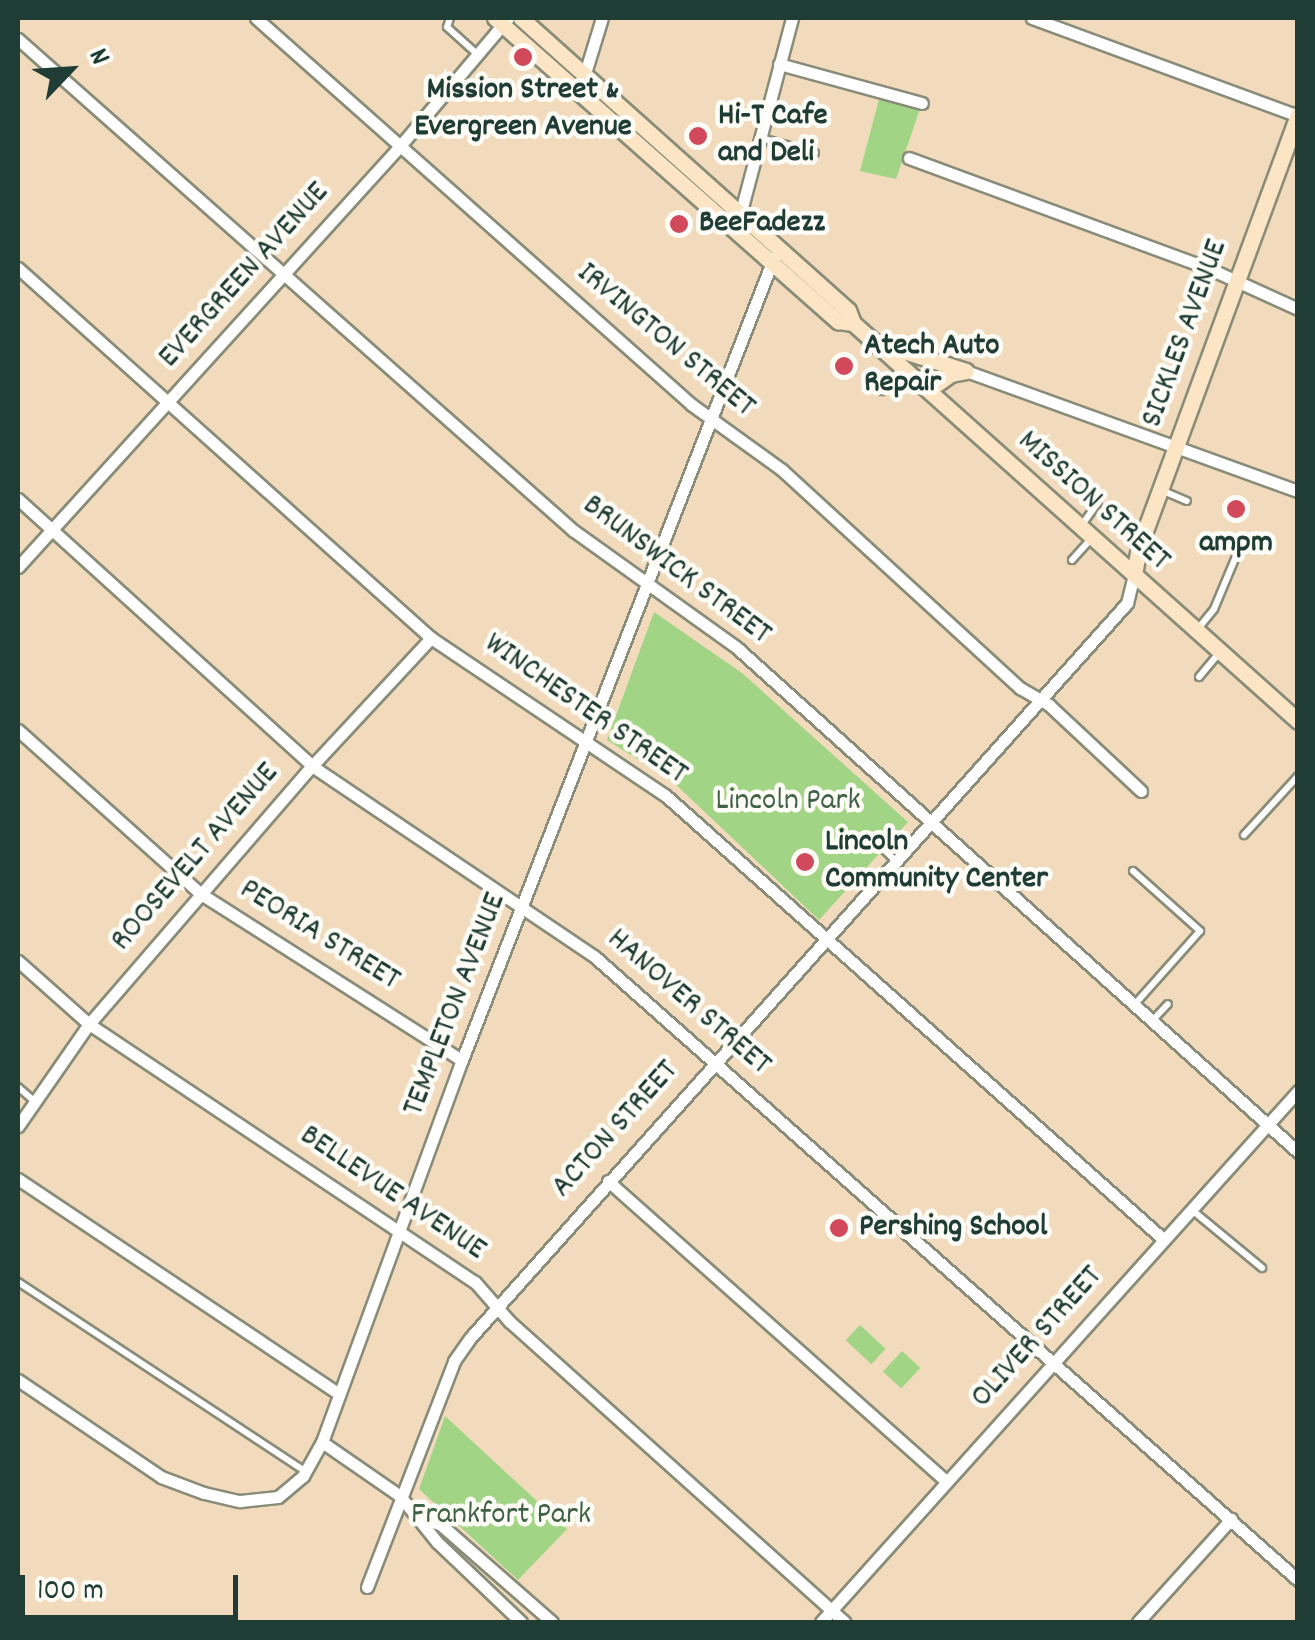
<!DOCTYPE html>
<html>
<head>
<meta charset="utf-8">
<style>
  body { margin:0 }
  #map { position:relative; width:1315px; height:1640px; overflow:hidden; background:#f1dbbc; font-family:Dekko,sans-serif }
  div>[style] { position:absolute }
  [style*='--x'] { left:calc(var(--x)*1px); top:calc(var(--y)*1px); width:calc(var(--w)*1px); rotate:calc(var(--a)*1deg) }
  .green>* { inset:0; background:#a1d585; transform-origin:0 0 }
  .roads { filter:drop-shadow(2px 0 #888c78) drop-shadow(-2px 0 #888c78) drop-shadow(0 2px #888c78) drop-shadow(0 -2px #888c78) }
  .lane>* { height:6px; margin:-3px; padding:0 3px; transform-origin:3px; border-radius:3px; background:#fff }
  .street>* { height:11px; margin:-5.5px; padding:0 5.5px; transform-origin:5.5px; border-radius:5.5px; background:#fff }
  .secondary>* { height:15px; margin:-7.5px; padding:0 7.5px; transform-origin:7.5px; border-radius:7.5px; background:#fce5c4 }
  .dots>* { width:28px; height:28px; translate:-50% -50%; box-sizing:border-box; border:5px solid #fdfcf7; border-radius:50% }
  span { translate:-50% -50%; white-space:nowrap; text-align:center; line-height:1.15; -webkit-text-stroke:9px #fdfcf7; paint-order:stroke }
  .poi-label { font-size:32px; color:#1f3d34; font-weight:700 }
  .left { translate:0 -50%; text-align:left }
  .street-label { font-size:32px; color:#1f3d34 }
  .park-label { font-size:32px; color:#406348 }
  .frame { position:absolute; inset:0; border:20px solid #1f3d34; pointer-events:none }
  .north { position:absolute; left:20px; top:20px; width:100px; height:100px; -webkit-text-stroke:8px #fdfcf7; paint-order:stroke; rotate:65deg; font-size:28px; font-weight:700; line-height:40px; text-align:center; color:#1f3d34 }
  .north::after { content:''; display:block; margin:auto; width:35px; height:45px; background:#1f3d34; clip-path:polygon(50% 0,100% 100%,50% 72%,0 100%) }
  .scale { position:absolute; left:20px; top:1575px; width:218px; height:45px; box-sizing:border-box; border:5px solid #1f3d34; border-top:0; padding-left:12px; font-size:30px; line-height:35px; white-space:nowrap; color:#1f3d34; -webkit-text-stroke:8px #fdfcf7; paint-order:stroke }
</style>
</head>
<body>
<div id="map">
  <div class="green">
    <div style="clip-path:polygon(881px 92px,922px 103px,896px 179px,860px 171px)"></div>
    <div style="clip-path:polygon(654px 612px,742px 673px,908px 822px,819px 920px,672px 781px,607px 740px)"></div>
    <div style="left:860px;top:1325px;width:35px;height:21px;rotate:43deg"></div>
    <div style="left:902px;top:1351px;width:25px;height:28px;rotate:43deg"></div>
    <div style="clip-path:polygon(445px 1416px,567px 1529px,518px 1580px,419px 1489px)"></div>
  </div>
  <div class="roads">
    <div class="lane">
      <div style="--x:450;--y:18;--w:9;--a:108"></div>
      <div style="--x:447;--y:27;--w:40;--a:42"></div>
      <div style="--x:761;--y:138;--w:56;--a:15.5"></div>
      <div style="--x:882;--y:391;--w:30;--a:-50"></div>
      <div style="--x:1161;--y:490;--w:28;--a:23"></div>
      <div style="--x:1081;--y:526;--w:29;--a:-54"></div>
      <div style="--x:1072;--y:560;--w:28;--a:-48"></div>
      <div style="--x:1197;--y:630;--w:27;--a:-51"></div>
      <div style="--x:1214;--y:609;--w:73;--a:-67.3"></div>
      <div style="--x:1199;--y:677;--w:31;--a:-50"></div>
      <div style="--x:1244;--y:835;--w:80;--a:-47.5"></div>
      <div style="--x:872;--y:838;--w:32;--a:44"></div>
      <div style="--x:1133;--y:871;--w:90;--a:41.8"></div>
      <div style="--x:1200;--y:931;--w:98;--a:131.7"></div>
      <div style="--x:1152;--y:1021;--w:23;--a:-47"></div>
      <div style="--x:18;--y:1087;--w:21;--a:41"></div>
      <div style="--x:1192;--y:1210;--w:91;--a:39.6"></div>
      <div style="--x:18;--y:1282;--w:344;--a:33.4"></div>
    </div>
    <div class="street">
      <div style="--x:256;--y:18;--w:583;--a:41.59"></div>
      <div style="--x:692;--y:405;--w:111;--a:35.8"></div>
      <div style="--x:782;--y:470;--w:323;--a:42.5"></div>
      <div style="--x:1020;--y:688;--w:34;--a:30"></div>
      <div style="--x:1049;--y:705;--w:126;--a:43.1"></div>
      <div style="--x:1032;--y:18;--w:283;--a:20.2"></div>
      <div style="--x:18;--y:39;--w:742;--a:41.51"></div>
      <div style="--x:574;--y:531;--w:199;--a:35.6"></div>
      <div style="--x:736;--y:647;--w:756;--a:41.94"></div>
      <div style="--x:779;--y:64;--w:148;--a:15.3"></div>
      <div style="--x:579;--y:93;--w:78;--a:-73"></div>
      <div style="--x:909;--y:158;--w:319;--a:20.2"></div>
      <div style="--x:1208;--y:268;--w:99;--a:24.5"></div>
      <div style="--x:740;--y:215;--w:204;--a:-75.2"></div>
      <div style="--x:18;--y:268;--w:554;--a:41.86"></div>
      <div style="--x:431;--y:638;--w:282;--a:33.9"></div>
      <div style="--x:665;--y:795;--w:667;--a:41.72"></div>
      <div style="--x:966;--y:371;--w:353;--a:19.9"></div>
      <div style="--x:18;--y:499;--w:397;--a:42.2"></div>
      <div style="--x:312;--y:766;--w:341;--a:34"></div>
      <div style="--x:595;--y:957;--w:939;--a:41.55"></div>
      <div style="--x:18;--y:567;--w:568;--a:-47.78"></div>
      <div style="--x:400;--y:146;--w:167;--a:-49.8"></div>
      <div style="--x:18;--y:730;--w:246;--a:41.9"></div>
      <div style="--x:201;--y:894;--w:309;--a:32.5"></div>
      <div style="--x:18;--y:961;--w:95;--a:41.6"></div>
      <div style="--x:89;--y:1024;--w:464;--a:33.8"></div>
      <div style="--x:475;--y:1282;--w:52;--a:48.9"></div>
      <div style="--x:509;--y:1321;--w:451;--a:41.9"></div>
      <div style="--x:18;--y:1126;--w:124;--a:-55.2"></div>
      <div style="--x:89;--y:1024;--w:341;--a:-49.2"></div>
      <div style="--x:312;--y:766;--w:175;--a:-47.1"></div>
      <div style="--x:18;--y:1179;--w:386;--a:33.8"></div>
      <div style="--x:608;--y:1181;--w:452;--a:41.6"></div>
      <div style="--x:18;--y:1380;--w:173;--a:34.1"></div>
      <div style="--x:161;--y:1477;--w:46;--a:20.4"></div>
      <div style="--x:204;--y:1493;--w:37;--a:13"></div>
      <div style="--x:240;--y:1501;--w:38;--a:-6"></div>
      <div style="--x:278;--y:1497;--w:33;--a:-40"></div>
      <div style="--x:303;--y:1476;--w:39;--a:-61"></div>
      <div style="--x:322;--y:1442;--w:407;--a:-69.9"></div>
      <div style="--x:462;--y:1060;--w:861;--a:-68.77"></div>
      <div style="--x:322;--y:1442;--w:95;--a:34.7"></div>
      <div style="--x:400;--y:1496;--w:59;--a:51.2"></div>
      <div style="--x:437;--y:1542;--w:116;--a:43.6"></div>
      <div style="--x:420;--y:1518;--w:21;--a:17"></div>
      <div style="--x:440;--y:1524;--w:149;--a:41.2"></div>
      <div style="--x:367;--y:1587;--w:242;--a:-68.9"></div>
      <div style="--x:454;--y:1361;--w:29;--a:-55"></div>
      <div style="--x:471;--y:1337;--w:984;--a:-48.21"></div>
      <div style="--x:1127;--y:603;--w:29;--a:-76"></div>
      <div style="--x:821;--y:1622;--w:714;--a:-48.07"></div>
      <div style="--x:1138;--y:1622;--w:139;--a:-47.9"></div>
    </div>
    <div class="secondary">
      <div style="--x:495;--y:18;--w:458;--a:41.5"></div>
      <div style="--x:838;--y:321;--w:15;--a:8"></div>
      <div style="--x:521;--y:18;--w:438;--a:41.8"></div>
      <div style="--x:848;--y:310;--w:14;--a:69"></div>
      <div style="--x:853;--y:323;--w:27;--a:42"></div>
      <div style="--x:873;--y:341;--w:570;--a:41.8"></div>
      <div style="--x:879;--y:343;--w:91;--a:17.8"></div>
      <div style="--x:928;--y:390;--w:28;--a:-35"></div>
      <div style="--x:951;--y:374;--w:15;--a:-11"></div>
      <div style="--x:1134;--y:575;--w:28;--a:-80"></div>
      <div style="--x:1139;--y:547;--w:461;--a:-69.8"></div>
    </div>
  </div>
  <div class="dots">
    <div style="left:523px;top:57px;background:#d1495b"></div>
    <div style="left:698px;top:136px;background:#d1495b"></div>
    <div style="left:679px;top:224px;background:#d1495b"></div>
    <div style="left:844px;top:366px;background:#d1495b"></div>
    <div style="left:1236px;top:509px;background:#d1495b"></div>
    <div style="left:805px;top:862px;background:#d1495b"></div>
    <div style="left:839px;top:1228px;background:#d1495b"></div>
  </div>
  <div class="poi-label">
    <span style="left:523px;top:110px">Mission Street &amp;<br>Evergreen Avenue</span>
    <span class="left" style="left:718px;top:136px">Hi-T Cafe<br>and Deli</span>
    <span class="left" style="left:699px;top:224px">BeeFadezz</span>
    <span class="left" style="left:864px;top:366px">Atech Auto<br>Repair</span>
    <span style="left:1236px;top:544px">ampm</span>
    <span class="left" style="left:825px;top:862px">Lincoln<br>Community Center</span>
    <span class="left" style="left:859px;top:1228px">Pershing School</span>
  </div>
  <div class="street-label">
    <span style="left:245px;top:276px;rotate:-48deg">EVERGREEN AVENUE</span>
    <span style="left:1186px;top:334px;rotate:-70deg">SICKLES AVENUE</span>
    <span style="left:665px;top:341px;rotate:40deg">IRVINGTON STREET</span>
    <span style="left:1093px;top:502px;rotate:42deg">MISSION STREET</span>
    <span style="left:676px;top:571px;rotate:37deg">BRUNSWICK STREET</span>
    <span style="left:585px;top:710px;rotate:35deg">WINCHESTER STREET</span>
    <span style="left:196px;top:858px;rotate:-49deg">ROOSEVELT AVENUE</span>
    <span style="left:319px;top:936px;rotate:32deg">PEORIA STREET</span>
    <span style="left:688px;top:1003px;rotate:41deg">HANOVER STREET</span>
    <span style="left:456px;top:1005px;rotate:-69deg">TEMPLETON AVENUE</span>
    <span style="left:616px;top:1130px;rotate:-48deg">ACTON STREET</span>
    <span style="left:392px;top:1194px;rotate:34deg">BELLEVUE AVENUE</span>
    <span style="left:1038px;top:1338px;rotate:-48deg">OLIVER STREET</span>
  </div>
  <div class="park-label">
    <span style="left:788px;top:802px">Lincoln Park</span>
    <span style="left:501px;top:1516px">Frankfort Park</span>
  </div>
  <div class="frame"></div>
  <div class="north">N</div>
  <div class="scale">100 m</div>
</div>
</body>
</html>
